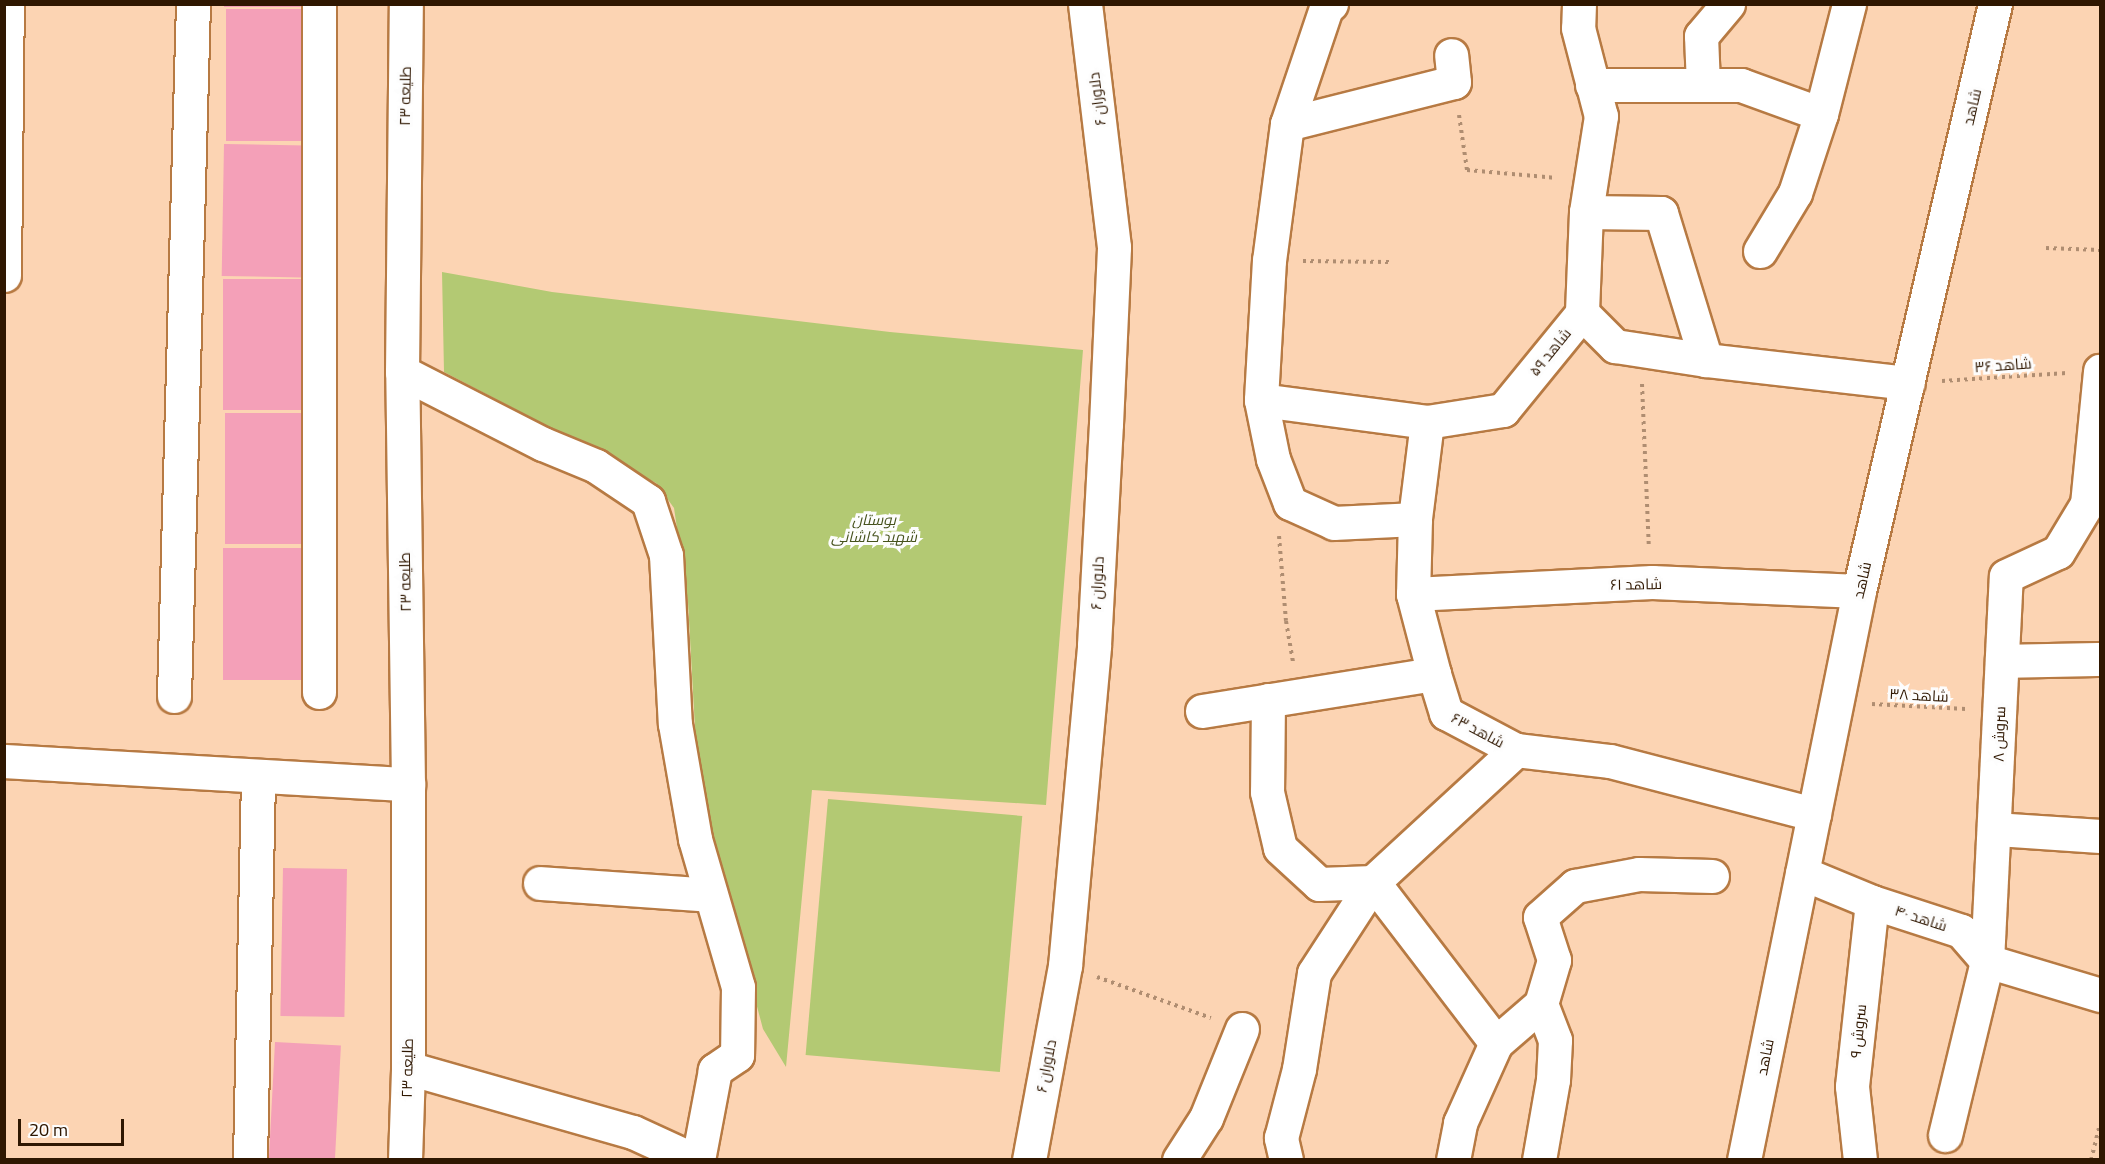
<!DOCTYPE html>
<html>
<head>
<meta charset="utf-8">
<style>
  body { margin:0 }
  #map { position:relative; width:2105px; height:1164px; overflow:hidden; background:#fcd4b3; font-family:Georgia,Cairo,serif }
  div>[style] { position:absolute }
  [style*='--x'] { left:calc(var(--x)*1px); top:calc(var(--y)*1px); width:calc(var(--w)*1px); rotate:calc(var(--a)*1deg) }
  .green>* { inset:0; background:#b3c973; transform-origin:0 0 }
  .building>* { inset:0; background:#f4a0b8; transform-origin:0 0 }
  .path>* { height:4px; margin-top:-2px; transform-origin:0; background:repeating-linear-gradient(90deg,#af8d71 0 3px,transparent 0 7.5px) }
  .roads { filter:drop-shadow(2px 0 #b77a43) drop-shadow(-2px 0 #b77a43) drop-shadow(0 2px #b77a43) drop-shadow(0 -2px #b77a43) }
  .minor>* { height:33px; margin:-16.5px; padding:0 16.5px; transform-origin:16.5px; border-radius:16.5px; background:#fff }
  .major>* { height:33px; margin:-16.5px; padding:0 16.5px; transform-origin:16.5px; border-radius:16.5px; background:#fff }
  span { translate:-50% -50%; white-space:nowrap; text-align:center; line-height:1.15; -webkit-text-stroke:6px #fdfdfd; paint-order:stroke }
  .street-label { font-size:15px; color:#2f1701 }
  .park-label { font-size:15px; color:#45511b; font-style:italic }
  .frame { position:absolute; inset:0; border:6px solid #2f1701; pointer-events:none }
  .scale { position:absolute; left:18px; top:1119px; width:106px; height:27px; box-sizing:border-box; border:3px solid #2f1701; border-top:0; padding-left:8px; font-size:18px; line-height:21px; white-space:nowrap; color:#2f1701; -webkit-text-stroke:4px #fdfdfd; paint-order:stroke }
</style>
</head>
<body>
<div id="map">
  <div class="green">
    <div style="clip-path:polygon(442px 272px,552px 292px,890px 332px,1083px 350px,1046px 805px,812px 790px,786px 1067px,763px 1029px,722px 875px,697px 764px,688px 602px,674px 508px,656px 483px,444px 372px)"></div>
    <div style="left:828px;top:799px;width:195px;height:257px;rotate:5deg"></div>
  </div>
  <div class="building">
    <div style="left:224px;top:4px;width:82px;height:3px"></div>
    <div style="left:226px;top:9px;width:80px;height:132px"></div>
    <div style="left:224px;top:144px;width:81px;height:132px;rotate:1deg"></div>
    <div style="left:223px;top:279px;width:80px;height:131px"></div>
    <div style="left:225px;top:413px;width:80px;height:131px"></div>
    <div style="left:223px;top:548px;width:81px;height:132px"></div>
    <div style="left:283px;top:868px;width:64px;height:148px;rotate:1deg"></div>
    <div style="left:275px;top:1042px;width:66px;height:118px;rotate:3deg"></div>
  </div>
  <div class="path">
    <div style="--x:1459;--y:115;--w:56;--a:81.7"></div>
    <div style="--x:1467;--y:170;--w:90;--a:5.1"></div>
    <div style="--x:2046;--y:248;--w:54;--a:2.1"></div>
    <div style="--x:1303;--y:261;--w:86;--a:0.7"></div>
    <div style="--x:1942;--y:381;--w:125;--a:-3.7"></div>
    <div style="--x:1642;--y:384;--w:164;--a:87.6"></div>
    <div style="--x:1279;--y:536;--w:85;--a:85.3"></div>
    <div style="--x:1286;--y:621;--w:42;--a:80.3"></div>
    <div style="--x:1872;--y:704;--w:94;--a:3"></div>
    <div style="--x:1097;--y:977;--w:121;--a:19.8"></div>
    <div style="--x:2091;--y:1160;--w:36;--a:-76"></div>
  </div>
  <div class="roads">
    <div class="minor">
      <div style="--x:319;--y:4;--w:688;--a:90"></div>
      <div style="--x:1331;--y:4;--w:6;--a:141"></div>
      <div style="--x:1326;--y:8;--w:122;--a:108.6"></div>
      <div style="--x:1287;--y:124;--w:137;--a:97.5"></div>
      <div style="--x:1269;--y:260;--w:140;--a:93.3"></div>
      <div style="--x:1261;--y:400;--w:60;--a:78.5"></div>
      <div style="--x:1273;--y:459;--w:47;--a:68.9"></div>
      <div style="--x:1290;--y:503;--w:48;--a:24.4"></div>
      <div style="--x:1334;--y:523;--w:81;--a:-2.8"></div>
      <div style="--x:1579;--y:4;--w:24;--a:92"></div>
      <div style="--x:1578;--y:28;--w:91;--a:75.4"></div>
      <div style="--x:1601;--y:116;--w:97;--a:98.9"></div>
      <div style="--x:1586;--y:212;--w:101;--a:92.3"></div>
      <div style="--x:1592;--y:85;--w:149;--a:0"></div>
      <div style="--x:1741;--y:85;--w:85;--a:19.9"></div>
      <div style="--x:1703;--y:85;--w:49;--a:-92.3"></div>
      <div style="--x:1701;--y:36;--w:42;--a:-49.8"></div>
      <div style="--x:1287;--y:124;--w:172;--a:-14.1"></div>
      <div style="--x:1454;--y:82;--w:27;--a:-96"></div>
      <div style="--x:1586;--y:212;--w:75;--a:0.8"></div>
      <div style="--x:1661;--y:213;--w:154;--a:73"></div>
      <div style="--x:1760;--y:251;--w:68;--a:-58.9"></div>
      <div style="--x:1795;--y:193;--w:83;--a:-71.8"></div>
      <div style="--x:1821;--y:114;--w:114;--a:-75.7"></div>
      <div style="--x:4;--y:275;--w:271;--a:-89.4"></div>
      <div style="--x:402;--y:372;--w:158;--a:27.1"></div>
      <div style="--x:543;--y:444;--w:57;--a:22.5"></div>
      <div style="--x:596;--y:466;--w:63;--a:33.9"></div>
      <div style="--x:648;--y:501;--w:57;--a:71.6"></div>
      <div style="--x:666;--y:555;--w:169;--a:87"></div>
      <div style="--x:675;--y:724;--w:117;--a:80.1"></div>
      <div style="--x:695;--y:839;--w:154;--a:73.8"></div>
      <div style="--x:738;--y:987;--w:68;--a:90.8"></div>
      <div style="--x:737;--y:1055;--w:27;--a:146"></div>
      <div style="--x:715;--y:1070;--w:92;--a:100.7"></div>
      <div style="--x:1261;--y:400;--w:167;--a:7.5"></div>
      <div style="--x:1427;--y:422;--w:77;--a:-9"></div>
      <div style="--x:1503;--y:410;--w:125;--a:-50.8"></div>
      <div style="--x:1582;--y:313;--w:47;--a:45"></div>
      <div style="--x:1615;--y:346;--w:92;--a:8.7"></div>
      <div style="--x:1706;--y:360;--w:203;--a:6.5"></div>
      <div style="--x:1427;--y:422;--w:98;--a:97.1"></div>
      <div style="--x:1415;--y:519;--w:75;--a:91.5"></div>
      <div style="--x:1413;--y:594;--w:83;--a:75.3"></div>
      <div style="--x:1413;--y:594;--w:239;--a:-2.9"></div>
      <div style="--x:1652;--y:582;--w:207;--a:2.5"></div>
      <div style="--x:2002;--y:661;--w:98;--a:-1.2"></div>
      <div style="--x:174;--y:696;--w:692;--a:-88.43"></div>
      <div style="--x:1268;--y:700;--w:92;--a:90.6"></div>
      <div style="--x:1267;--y:792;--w:57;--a:76.9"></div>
      <div style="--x:1280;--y:848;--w:53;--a:42.7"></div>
      <div style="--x:1319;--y:884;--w:54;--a:-2.1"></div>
      <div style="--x:1373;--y:882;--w:195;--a:-42.7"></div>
      <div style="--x:1202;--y:711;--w:235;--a:-9.1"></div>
      <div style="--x:1434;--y:674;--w:41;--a:72.9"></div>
      <div style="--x:1446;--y:713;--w:79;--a:27.9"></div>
      <div style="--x:1516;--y:750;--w:95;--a:6.7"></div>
      <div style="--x:1610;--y:761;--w:211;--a:14.6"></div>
      <div style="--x:4;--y:761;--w:405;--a:3.3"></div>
      <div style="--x:1995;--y:829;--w:105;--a:3.8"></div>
      <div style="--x:1802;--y:873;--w:76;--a:22.5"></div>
      <div style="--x:1872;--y:902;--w:94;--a:18"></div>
      <div style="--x:1961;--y:931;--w:40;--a:49"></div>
      <div style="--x:1987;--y:961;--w:118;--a:16.7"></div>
      <div style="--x:540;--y:883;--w:171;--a:4"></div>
      <div style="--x:408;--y:1068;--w:234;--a:15.9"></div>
      <div style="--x:633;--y:1132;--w:67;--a:24.7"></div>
      <div style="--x:1945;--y:1135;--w:179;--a:-76.4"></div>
      <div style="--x:1987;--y:961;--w:385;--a:-87.2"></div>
      <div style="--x:2006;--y:576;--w:57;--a:-24.8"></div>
      <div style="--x:2058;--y:552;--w:56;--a:-58.9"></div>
      <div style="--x:2087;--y:504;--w:134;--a:-84.4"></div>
      <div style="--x:250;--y:1160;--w:384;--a:-88.8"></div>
      <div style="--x:1029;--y:1160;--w:197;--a:-79.5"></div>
      <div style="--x:1065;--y:966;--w:322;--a:-84.8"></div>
      <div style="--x:1094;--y:645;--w:221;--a:-86.9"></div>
      <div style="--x:1106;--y:424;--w:177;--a:-87.4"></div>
      <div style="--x:1114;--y:247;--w:245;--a:-96.8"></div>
      <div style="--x:1179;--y:1160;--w:50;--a:-57.3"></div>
      <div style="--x:1206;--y:1118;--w:96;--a:-68"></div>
      <div style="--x:1286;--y:1160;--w:23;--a:-103"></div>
      <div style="--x:1281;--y:1138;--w:71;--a:-75.4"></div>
      <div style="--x:1299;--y:1069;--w:97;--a:-81.1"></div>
      <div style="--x:1314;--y:973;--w:108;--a:-57"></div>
      <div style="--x:1373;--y:882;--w:203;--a:52.6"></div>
      <div style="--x:1453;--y:1160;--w:38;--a:-79"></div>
      <div style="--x:1460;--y:1123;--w:88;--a:-65.8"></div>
      <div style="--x:1496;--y:1043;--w:60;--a:-40.9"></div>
      <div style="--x:1541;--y:1004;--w:46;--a:-73.5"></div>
      <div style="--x:1554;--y:960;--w:45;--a:-108"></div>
      <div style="--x:1540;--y:917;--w:47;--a:-41.5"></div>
      <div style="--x:1575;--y:886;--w:65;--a:-10.6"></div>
      <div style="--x:1639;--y:874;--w:73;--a:1.6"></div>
      <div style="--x:1539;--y:1160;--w:81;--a:-80.1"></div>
      <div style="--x:1553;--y:1080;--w:40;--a:-87.1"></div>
      <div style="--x:1555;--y:1040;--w:39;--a:-111"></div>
      <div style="--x:1860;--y:1160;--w:74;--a:-96.2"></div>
      <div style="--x:1852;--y:1086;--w:185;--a:-83.8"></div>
    </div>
    <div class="major">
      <div style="--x:405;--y:1160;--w:92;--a:-88.1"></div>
      <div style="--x:408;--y:1068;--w:284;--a:-90"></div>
      <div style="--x:408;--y:784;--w:412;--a:-90.8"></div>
      <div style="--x:402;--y:372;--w:368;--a:-89.4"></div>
      <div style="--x:1744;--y:1160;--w:581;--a:-78.57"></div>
      <div style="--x:1859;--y:591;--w:603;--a:-76.96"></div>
    </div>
  </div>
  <div class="street-label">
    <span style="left:405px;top:96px;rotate:-89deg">طلیعه ۲۳</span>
    <span style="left:1097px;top:99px;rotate:-97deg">دلاوران ۶</span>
    <span style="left:1972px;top:107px;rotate:-77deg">شاهد</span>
    <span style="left:1550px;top:352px;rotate:-51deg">شاهد ۵۹</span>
    <span style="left:2003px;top:365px;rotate:-4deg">شاهد ۳۶</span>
    <span style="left:1862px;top:580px;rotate:-77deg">شاهد</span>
    <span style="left:405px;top:582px;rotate:-91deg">طلیعه ۲۳</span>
    <span style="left:1097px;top:583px;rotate:-87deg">دلاوران ۶</span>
    <span style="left:1636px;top:584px;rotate:-1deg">شاهد ۶۱</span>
    <span style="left:1919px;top:695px;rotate:3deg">شاهد ۳۸</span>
    <span style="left:1478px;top:730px;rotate:28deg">شاهد ۶۳</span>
    <span style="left:1999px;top:734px;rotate:-88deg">سروش ۸</span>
    <span style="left:1921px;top:918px;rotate:18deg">شاهد ۴۰</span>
    <span style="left:1858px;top:1031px;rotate:-84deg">سروش ۹</span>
    <span style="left:1765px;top:1057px;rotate:-79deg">شاهد</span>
    <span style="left:1046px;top:1066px;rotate:-79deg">دلاوران ۶</span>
    <span style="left:407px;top:1068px;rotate:-89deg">طلیعه ۲۳</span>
  </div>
  <div class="park-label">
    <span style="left:874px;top:528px">بوستان<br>شهید کاشانی</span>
  </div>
  <div class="frame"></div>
  <div class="scale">20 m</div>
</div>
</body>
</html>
